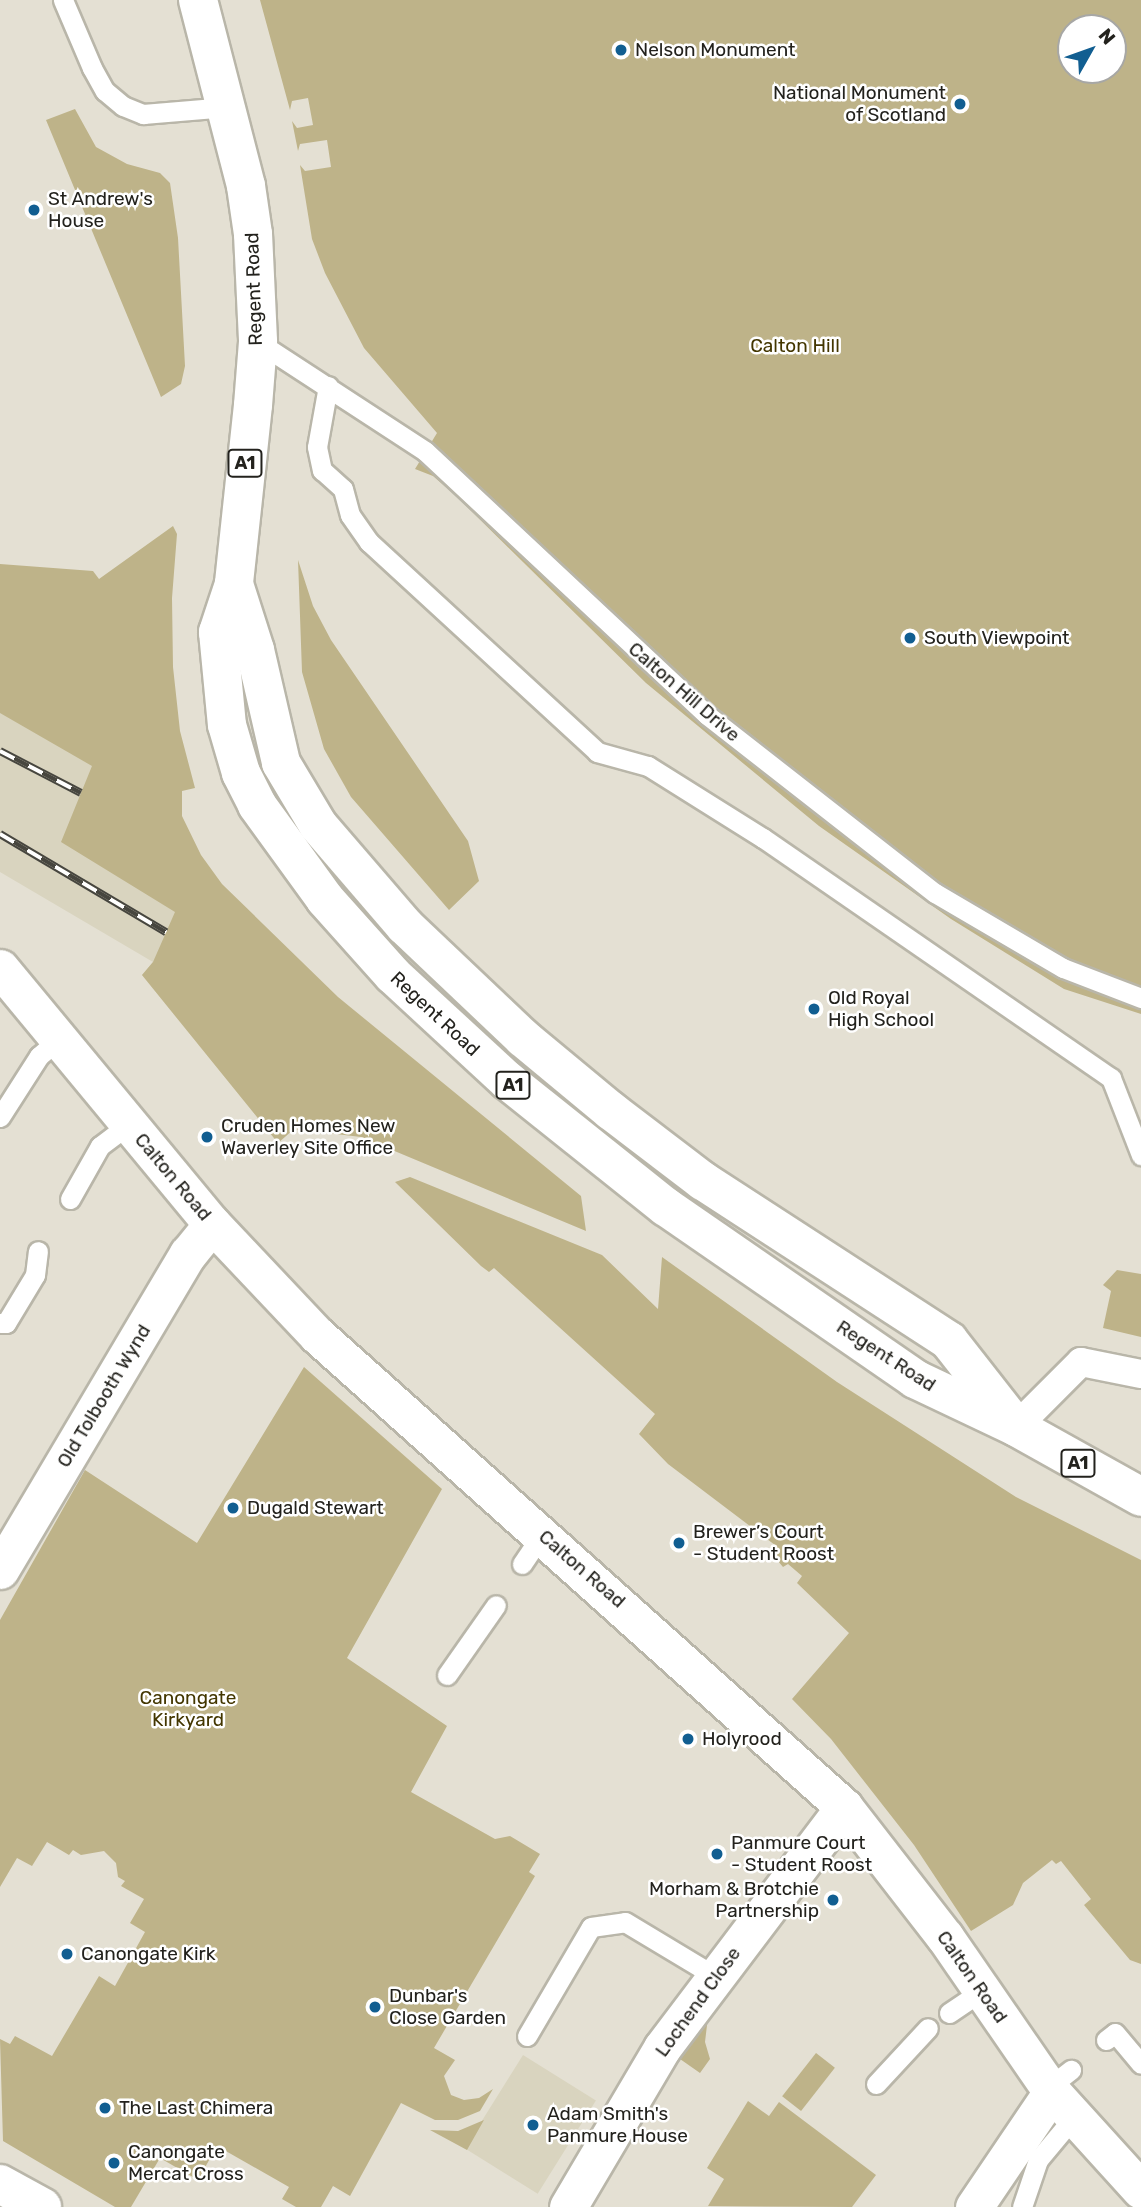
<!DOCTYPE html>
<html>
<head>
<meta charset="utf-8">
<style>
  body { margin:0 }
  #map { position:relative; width:1141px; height:2207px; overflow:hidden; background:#e4e0d3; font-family:Rubik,sans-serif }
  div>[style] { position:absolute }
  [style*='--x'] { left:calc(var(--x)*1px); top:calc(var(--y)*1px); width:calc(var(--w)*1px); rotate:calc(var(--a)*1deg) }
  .built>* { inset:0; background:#d9d4bf; transform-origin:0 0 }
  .green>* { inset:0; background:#beb389; transform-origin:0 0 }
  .roads { filter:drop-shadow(2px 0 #b9b6a9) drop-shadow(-2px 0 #b9b6a9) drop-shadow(0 2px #b9b6a9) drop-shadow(0 -2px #b9b6a9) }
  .service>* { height:19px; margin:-9.5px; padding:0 9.5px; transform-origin:9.5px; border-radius:9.5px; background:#fff }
  .pedestrian>* { height:28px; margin:-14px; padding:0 14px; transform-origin:14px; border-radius:14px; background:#fff }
  .minor>* { height:37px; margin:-18.5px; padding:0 18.5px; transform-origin:18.5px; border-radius:18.5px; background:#fff }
  .tertiary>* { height:38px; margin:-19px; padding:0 19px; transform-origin:19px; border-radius:19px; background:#fff }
  .primary>* { height:38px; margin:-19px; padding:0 19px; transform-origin:19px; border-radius:19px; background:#fff }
  .rail>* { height:8px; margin-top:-4px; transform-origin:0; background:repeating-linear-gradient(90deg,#fff 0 16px,#47463f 0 32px); box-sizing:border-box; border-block:2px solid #47463f }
  .dots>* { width:19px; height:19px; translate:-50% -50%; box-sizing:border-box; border:4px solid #fff; border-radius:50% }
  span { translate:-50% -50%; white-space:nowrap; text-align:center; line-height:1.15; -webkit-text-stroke:5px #fff; paint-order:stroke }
  .shield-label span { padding:2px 5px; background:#fff; border:2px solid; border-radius:5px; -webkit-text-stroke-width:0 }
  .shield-label { font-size:18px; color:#23221d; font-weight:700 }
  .poi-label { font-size:19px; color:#23221d }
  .left { translate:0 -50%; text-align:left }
  .right { translate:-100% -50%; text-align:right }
  .street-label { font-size:19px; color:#23221d }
  .park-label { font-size:19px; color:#433600 }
  .north { position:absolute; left:1057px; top:14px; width:70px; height:70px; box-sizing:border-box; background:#fff; border:2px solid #a7a7a5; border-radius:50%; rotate:50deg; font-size:19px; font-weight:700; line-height:28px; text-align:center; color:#23221d }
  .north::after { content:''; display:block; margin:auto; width:24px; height:32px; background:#115e91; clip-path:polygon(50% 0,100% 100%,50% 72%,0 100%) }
</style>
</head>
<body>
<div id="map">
  <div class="built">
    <div style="clip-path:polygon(0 695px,181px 816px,200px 856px,383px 1128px,294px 1129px,278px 1143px,142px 975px,153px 962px,0 872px)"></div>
    <div style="left:523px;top:2055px;width:86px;height:110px;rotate:32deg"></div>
  </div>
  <div class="green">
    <div style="clip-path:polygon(evenodd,260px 0,1141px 0,1141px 1014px,1064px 989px,951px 919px,819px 826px,646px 683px,456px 496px,433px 476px,415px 469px,437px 433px,364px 348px,325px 273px,312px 239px,300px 165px,305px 171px,331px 167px,327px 140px,300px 144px,298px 151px,292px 121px,297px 128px,313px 125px,308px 98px,292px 101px,290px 110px,260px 0,1071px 28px,1113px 28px,1113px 70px,1071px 70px,1071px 28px)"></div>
    <div style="clip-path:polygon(75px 109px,96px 147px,127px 164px,160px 173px,170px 183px,178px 238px,185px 366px,181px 384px,161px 397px,46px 120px)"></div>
    <div style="clip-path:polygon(173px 526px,177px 534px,172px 598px,173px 667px,180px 731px,195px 788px,182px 791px,182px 816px,201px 855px,222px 884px,338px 997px,581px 1196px,586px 1231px,361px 1137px,294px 1129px,278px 1143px,142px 975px,153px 962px,175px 912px,61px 842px,92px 766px,0 713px,0 564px,93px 571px,99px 579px)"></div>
    <div style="clip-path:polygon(298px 560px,313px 606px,331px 640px,468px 841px,479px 881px,449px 910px,351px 797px,324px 749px,302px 672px)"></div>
    <div style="clip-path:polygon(410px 1177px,602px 1255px,658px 1309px,662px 1257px,837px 1382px,1016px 1497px,1141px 1560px,1141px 1964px,1130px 1960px,1084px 1905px,1091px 1899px,1061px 1861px,1056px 1864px,1052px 1860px,1023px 1883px,1013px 1905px,971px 1931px,914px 1845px,831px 1739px,792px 1699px,849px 1633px,797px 1583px,802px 1576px,788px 1564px,783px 1567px,772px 1554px,775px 1545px,668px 1464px,639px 1434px,655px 1414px,494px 1268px,489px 1272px,481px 1266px,395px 1182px)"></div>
    <div style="clip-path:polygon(1117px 1270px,1141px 1274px,1141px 1337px,1103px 1328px,1111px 1291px,1103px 1285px)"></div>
    <div style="clip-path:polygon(304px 1367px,442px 1489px,347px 1658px,447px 1726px,411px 1792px,495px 1839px,510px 1836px,540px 1854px,529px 1872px,535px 1876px,434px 2048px,455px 2060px,444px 2076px,451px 2095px,464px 2100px,479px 2098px,493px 2089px,480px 2111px,458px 2120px,435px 2120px,401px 2103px,350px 2196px,333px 2186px,321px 2207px,296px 2207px,282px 2199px,289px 2187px,217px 2146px,198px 2180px,160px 2158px,131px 2207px,115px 2207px,3px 2141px,0 2039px,10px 2044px,15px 2036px,52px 2056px,99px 1976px,115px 1986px,145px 1932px,130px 1923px,144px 1899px,121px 1886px,125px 1881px,118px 1877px,116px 1863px,104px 1851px,81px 1855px,73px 1850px,69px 1855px,47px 1842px,32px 1866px,17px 1858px,0 1887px,0 1620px,85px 1470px,197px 1543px)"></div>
    <div style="clip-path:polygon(708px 2017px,705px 2042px,710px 2059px,700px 2073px,680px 2059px)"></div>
    <div style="left:816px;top:2053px;width:24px;height:55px;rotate:38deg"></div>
    <div style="clip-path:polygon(748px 2101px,769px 2116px,779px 2102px,876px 2175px,852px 2207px,708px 2206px,724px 2179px,707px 2168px)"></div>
    <div style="clip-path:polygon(484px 2120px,467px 2150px,430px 2130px,458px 2131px)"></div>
  </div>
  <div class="roads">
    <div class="service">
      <div style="--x:63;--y:0;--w:74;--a:66.9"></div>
      <div style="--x:92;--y:68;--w:26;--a:61"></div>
      <div style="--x:105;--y:91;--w:23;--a:40"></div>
      <div style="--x:123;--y:106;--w:22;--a:22"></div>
      <div style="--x:143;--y:114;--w:84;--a:-4.8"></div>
      <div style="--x:258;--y:342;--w:199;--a:33.1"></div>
      <div style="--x:425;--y:451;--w:386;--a:43.1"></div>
      <div style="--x:707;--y:715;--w:289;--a:38"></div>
      <div style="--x:935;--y:893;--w:148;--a:30.4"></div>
      <div style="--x:1063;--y:968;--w:84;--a:21"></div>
      <div style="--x:328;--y:386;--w:62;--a:100.2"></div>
      <div style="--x:317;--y:447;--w:24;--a:78"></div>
      <div style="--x:322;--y:470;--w:28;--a:42"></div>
      <div style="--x:343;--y:489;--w:27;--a:75"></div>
      <div style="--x:350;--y:515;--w:33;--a:55"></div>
      <div style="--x:369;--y:542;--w:310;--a:42.6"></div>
      <div style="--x:597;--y:752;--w:53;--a:15.4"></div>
      <div style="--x:648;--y:766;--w:136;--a:32.1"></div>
      <div style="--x:763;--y:838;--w:423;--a:34.6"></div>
      <div style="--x:1111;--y:1078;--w:83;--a:68.7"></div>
      <div style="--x:0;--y:1117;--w:72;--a:-57.4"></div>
      <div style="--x:39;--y:1056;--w:26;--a:-40"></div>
      <div style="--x:70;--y:1199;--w:61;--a:-60.5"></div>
      <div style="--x:100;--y:1146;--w:36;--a:-37"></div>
      <div style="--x:0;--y:1323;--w:6;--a:0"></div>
      <div style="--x:6;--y:1323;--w:56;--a:-58.9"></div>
      <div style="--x:35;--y:1275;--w:24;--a:-83"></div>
      <div style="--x:522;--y:1564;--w:36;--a:-56"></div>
      <div style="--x:447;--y:1675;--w:85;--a:-55"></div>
      <div style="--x:949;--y:2013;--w:40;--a:-34"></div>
      <div style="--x:527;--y:2036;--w:126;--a:-59.6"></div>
      <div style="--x:591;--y:1927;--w:34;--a:-8"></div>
      <div style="--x:625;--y:1922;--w:105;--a:31"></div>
      <div style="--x:1106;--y:2040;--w:11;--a:-38"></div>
      <div style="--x:1115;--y:2033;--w:40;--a:50"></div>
      <div style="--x:876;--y:2084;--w:76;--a:-47.1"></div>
      <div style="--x:1049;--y:2087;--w:28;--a:-38"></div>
      <div style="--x:1022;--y:2207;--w:50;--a:-71.2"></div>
      <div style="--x:1038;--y:2160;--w:55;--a:-50.2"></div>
    </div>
    <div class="pedestrian">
      <div style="--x:1016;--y:1427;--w:92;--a:-45"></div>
      <div style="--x:1081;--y:1362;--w:61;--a:11.3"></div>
    </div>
    <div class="minor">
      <div style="--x:0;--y:968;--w:332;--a:50.4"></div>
      <div style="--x:212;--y:1224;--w:153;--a:46.6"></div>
      <div style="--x:317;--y:1335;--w:707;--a:41.85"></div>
      <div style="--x:844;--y:1807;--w:165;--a:52.2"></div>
      <div style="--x:945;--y:1937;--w:188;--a:55.4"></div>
      <div style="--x:1052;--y:2092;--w:132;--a:47.8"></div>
      <div style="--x:0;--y:1570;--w:368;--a:-59.3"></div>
      <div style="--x:188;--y:1254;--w:38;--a:-51"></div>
      <div style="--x:568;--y:2207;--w:185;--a:-59.4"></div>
      <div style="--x:662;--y:2048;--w:302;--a:-52.9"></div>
      <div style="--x:974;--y:2207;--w:139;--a:-55.9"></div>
    </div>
    <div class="tertiary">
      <div style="--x:0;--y:2184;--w:48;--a:28.7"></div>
    </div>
    <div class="primary">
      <div style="--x:198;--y:0;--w:192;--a:75.5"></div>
      <div style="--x:246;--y:186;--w:49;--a:81.7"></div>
      <div style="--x:253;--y:234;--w:108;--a:87.3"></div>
      <div style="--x:258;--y:342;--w:63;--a:94.5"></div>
      <div style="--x:253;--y:405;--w:180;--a:96.1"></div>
      <div style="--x:234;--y:584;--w:51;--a:108.4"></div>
      <div style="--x:218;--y:632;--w:93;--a:84.5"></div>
      <div style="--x:227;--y:725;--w:50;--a:73.7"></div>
      <div style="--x:241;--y:773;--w:36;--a:63"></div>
      <div style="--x:257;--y:805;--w:116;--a:54.1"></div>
      <div style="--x:325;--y:899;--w:102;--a:48.2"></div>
      <div style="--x:393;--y:975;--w:156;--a:42.7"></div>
      <div style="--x:508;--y:1081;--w:202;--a:38.6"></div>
      <div style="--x:666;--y:1207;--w:303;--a:34.6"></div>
      <div style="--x:915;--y:1379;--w:112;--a:25.4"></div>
      <div style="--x:1016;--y:1427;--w:143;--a:29.2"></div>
      <div style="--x:234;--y:584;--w:69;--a:72.3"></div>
      <div style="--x:255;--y:650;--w:116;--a:77"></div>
      <div style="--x:281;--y:763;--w:72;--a:59.2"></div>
      <div style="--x:318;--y:825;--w:133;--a:49.3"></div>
      <div style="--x:405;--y:926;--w:163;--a:43.5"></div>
      <div style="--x:523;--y:1038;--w:114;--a:39.7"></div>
      <div style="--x:611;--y:1111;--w:116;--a:37.3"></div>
      <div style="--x:703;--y:1181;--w:293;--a:33"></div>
      <div style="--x:949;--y:1341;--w:100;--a:51.9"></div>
    </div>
  </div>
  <div class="rail">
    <div style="--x:0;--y:751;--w:91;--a:27.4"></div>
    <div style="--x:0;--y:834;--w:193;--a:30.6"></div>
  </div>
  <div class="dots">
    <div style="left:621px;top:50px;background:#115e91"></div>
    <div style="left:960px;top:104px;background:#115e91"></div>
    <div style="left:34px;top:210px;background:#115e91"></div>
    <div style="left:910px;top:638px;background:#115e91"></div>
    <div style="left:814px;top:1009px;background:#115e91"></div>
    <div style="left:207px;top:1137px;background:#115e91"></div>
    <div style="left:233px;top:1508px;background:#115e91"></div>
    <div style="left:679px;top:1543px;background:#115e91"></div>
    <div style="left:688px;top:1739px;background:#115e91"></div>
    <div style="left:717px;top:1854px;background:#115e91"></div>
    <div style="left:833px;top:1900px;background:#115e91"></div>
    <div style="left:67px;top:1954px;background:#115e91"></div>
    <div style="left:375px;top:2007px;background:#115e91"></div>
    <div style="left:105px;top:2108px;background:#115e91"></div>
    <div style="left:533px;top:2125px;background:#115e91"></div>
    <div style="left:114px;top:2163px;background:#115e91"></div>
  </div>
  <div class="shield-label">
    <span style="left:245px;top:463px">A1</span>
    <span style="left:513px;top:1085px">A1</span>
    <span style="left:1078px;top:1463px">A1</span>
  </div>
  <div class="poi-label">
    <span class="left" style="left:635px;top:50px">Nelson Monument</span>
    <span class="right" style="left:946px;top:104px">National Monument<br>of Scotland</span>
    <span class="left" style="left:48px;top:210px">St Andrew's<br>House</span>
    <span class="left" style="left:924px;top:638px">South Viewpoint</span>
    <span class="left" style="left:828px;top:1009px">Old Royal<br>High School</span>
    <span class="left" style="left:221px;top:1137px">Cruden Homes New<br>Waverley Site Office</span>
    <span class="left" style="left:247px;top:1508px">Dugald Stewart</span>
    <span class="left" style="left:693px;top:1543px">Brewer’s Court<br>- Student Roost</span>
    <span class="left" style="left:702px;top:1739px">Holyrood</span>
    <span class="left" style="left:731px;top:1854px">Panmure Court<br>- Student Roost</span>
    <span class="right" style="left:819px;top:1900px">Morham &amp; Brotchie<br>Partnership</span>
    <span class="left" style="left:81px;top:1954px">Canongate Kirk</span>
    <span class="left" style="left:389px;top:2007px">Dunbar's<br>Close Garden</span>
    <span class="left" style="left:119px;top:2108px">The Last Chimera</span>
    <span class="left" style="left:547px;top:2125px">Adam Smith's<br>Panmure House</span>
    <span class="left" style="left:128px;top:2163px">Canongate<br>Mercat Cross</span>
  </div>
  <div class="street-label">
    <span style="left:254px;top:289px;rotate:-92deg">Regent Road</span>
    <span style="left:684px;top:692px;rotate:41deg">Calton Hill Drive</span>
    <span style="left:435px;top:1014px;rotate:43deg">Regent Road</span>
    <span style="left:173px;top:1177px;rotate:50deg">Calton Road</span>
    <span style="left:886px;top:1356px;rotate:33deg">Regent Road</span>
    <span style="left:104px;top:1396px;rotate:-59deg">Old Tolbooth Wynd</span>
    <span style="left:582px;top:1569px;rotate:41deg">Calton Road</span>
    <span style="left:972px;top:1977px;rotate:55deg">Calton Road</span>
    <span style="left:698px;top:2002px;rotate:-54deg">Lochend Close</span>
  </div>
  <div class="park-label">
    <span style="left:795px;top:346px">Calton Hill</span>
    <span style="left:188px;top:1709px">Canongate<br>Kirkyard</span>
  </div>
  <div class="north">N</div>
</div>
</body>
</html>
